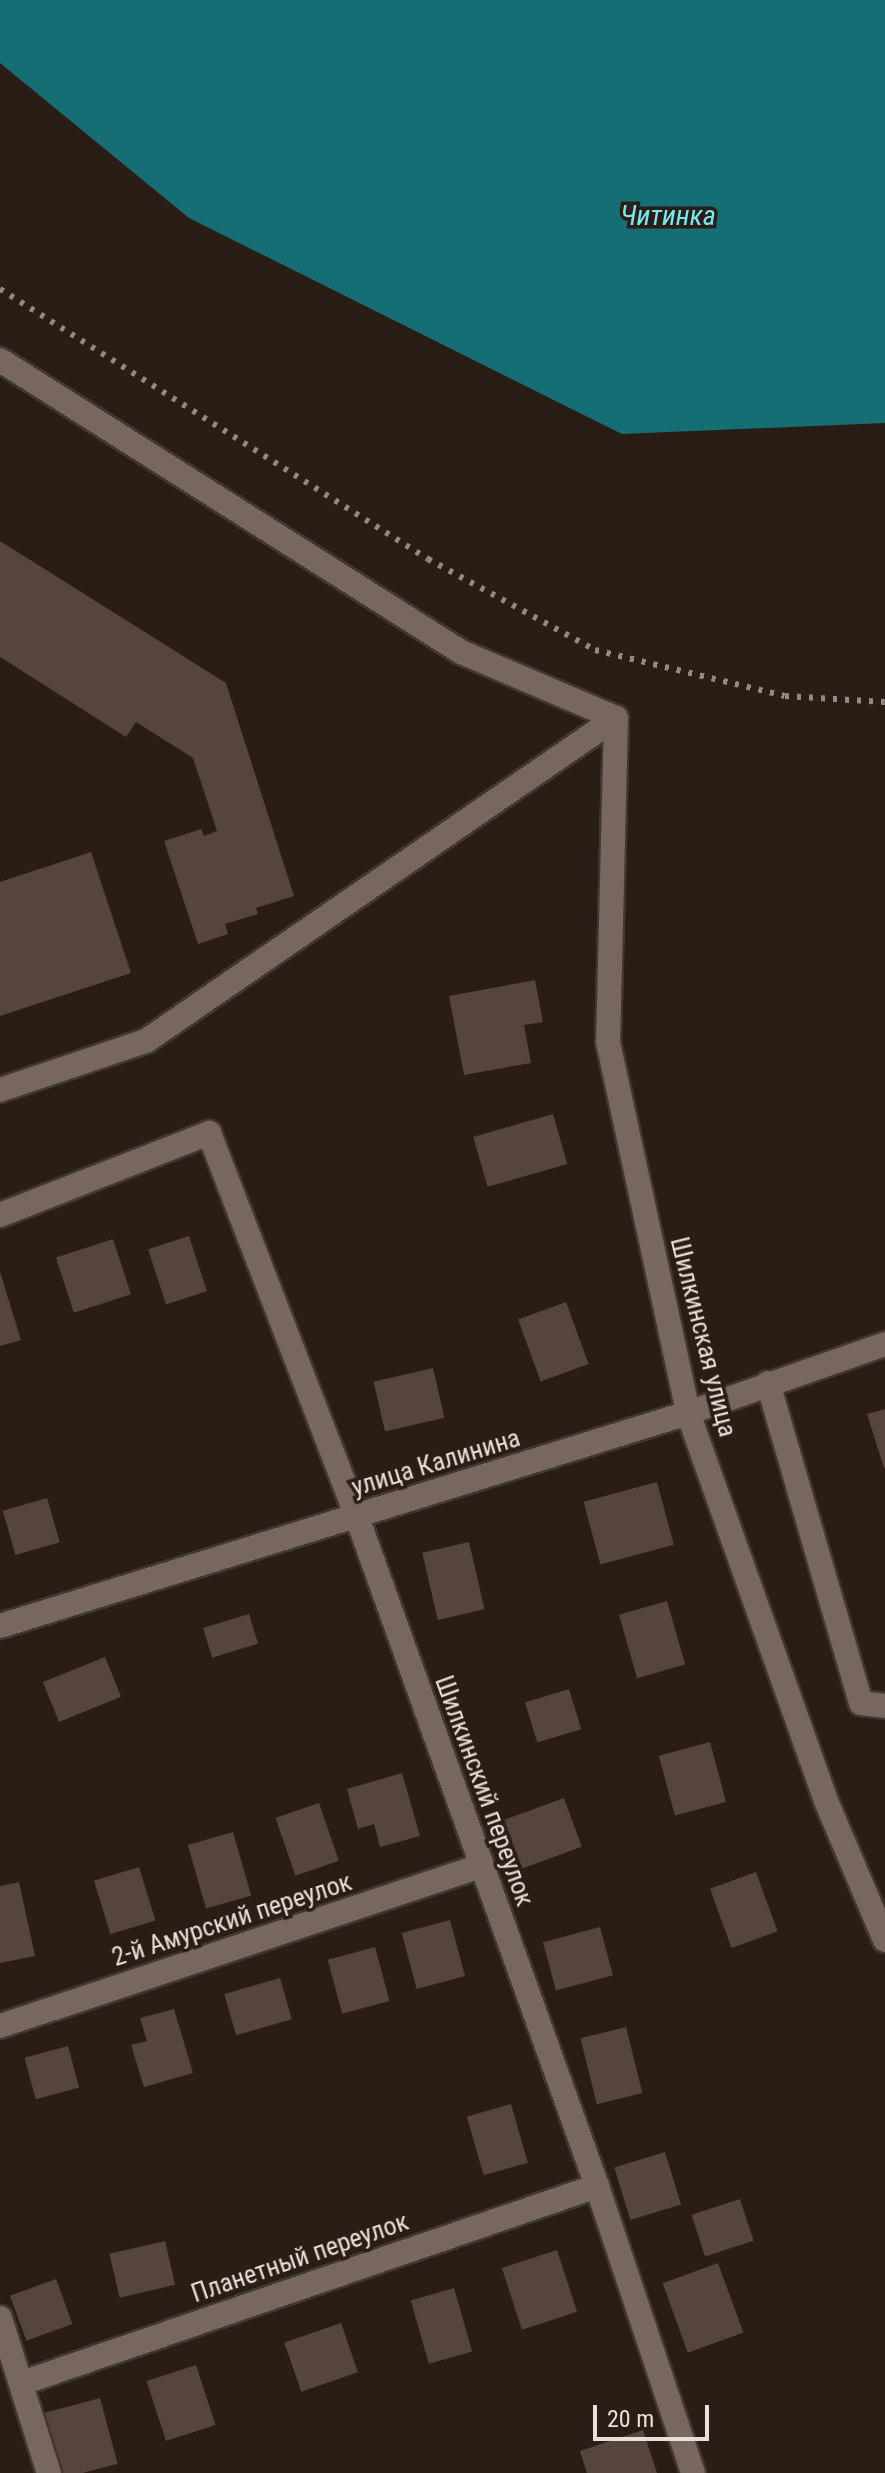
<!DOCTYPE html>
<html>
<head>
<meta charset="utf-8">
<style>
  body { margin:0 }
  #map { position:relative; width:885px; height:2473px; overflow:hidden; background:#2a1d15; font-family:"Roboto Condensed",sans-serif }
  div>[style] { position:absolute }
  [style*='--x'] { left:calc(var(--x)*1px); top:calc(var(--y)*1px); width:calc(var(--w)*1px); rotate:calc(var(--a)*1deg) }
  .water>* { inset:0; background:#156e73 }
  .building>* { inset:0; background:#55453d; transform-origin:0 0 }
  .roads { filter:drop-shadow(2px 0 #413732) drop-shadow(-2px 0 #413732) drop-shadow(0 2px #413732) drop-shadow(0 -2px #413732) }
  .minor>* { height:24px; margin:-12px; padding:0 12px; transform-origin:12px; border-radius:12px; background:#77675e }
  .rail>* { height:6px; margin-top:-3px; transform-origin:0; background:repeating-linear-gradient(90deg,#958983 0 4px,transparent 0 12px) }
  span { translate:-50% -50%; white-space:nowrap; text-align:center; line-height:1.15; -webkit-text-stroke:7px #2a1d15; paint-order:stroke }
  .street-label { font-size:26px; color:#e9dfda }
  .water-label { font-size:28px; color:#74ebf3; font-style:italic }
  .scale { position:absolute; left:593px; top:2405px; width:116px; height:36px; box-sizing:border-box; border:4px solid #e9dfda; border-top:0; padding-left:10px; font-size:24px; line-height:28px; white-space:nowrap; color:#e9dfda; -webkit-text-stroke:6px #2a1d15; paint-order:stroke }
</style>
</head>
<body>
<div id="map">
  <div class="water">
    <div style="clip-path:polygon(0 0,885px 0,885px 423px,622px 434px,189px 218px,0 63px)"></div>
  </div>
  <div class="building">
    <div style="clip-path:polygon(0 541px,226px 683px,294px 896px,256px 908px,258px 914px,225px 924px,228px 934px,198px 944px,164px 841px,201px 829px,204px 836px,217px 831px,193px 758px,136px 722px,126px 737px,0 657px)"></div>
    <div style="clip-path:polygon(91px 852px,131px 973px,0 1016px,0 882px)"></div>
    <div style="clip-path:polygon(535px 980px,543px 1022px,524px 1025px,531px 1063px,464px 1075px,449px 996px)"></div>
    <div style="left:553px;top:1114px;width:52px;height:83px;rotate:74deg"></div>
    <div style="left:189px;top:1236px;width:58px;height:43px;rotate:72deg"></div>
    <div style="left:113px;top:1239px;width:58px;height:60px;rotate:72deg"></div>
    <div style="clip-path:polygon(0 1272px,21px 1340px,0 1346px)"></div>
    <div style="left:566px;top:1302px;width:66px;height:51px;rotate:70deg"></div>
    <div style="left:433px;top:1368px;width:51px;height:61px;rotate:77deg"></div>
    <div style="clip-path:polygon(885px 1409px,885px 1468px,884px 1468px,867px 1414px)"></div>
    <div style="left:657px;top:1482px;width:65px;height:76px;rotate:75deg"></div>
    <div style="left:47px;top:1498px;width:46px;height:46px;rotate:74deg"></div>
    <div style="left:469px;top:1542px;width:69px;height:48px;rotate:77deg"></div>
    <div style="left:667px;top:1601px;width:66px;height:50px;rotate:74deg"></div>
    <div style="left:249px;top:1614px;width:31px;height:48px;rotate:73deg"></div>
    <div style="left:105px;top:1657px;width:43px;height:67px;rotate:68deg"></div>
    <div style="left:569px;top:1689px;width:42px;height:46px;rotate:73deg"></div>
    <div style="left:710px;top:1742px;width:62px;height:53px;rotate:75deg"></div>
    <div style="clip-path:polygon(402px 1773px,420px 1836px,380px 1847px,374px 1824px,358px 1829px,347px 1789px)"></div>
    <div style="left:564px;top:1798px;width:52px;height:64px;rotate:70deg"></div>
    <div style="left:319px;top:1803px;width:61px;height:46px;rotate:71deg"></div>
    <div style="left:233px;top:1832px;width:66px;height:47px;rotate:74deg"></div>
    <div style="left:139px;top:1867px;width:56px;height:47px;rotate:73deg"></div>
    <div style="left:756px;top:1872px;width:63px;height:49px;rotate:70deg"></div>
    <div style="clip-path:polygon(19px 1882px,35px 1956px,0 1963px,0 1886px)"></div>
    <div style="left:450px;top:1920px;width:58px;height:50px;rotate:75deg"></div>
    <div style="left:600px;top:1927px;width:50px;height:59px;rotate:75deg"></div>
    <div style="left:375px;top:1947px;width:56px;height:49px;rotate:75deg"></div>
    <div style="left:280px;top:1978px;width:43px;height:58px;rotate:74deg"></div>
    <div style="clip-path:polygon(174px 2009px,193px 2073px,144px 2087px,131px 2045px,147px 2041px,140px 2018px)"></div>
    <div style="left:626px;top:2027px;width:68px;height:47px;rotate:76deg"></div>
    <div style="left:68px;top:2046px;width:43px;height:45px;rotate:75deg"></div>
    <div style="left:511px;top:2104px;width:61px;height:46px;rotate:74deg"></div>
    <div style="left:665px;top:2152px;width:55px;height:53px;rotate:73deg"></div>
    <div style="left:740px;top:2199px;width:44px;height:51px;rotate:72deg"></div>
    <div style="left:165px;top:2241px;width:45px;height:57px;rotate:77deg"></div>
    <div style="left:557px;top:2250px;width:65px;height:58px;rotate:72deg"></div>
    <div style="left:718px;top:2263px;width:74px;height:59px;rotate:70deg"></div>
    <div style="left:56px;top:2279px;width:48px;height:49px;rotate:70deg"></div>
    <div style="left:454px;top:2288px;width:66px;height:45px;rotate:74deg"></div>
    <div style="left:341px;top:2323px;width:52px;height:60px;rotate:71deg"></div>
    <div style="left:196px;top:2365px;width:63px;height:52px;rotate:72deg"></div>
    <div style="left:100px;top:2398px;width:68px;height:61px;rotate:75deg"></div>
    <div style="clip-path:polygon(643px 2430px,657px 2473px,587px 2473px,580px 2451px)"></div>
  </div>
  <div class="roads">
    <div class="minor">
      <div style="--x:0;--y:360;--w:546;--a:32.35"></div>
      <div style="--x:461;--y:652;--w:168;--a:23.1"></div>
      <div style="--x:616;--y:718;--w:324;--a:91.4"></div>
      <div style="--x:608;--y:1042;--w:380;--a:77.8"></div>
      <div style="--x:688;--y:1413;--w:412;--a:70.4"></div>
      <div style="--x:826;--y:1801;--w:151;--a:67"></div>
      <div style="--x:0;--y:1090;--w:154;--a:-18.6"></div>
      <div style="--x:146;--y:1041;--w:570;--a:-34.5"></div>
      <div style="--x:0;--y:1215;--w:225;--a:-21.4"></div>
      <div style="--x:209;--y:1133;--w:412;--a:68.9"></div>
      <div style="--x:357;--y:1517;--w:711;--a:70.26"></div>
      <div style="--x:597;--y:2186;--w:303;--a:71.5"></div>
      <div style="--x:768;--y:1383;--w:333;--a:73.8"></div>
      <div style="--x:861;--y:1703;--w:24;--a:7"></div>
      <div style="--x:0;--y:1626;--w:720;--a:-17.2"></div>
      <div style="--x:688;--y:1413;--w:209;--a:-19.3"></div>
      <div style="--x:0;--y:2026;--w:507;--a:-18.4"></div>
      <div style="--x:0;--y:2318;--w:163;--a:72.5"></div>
      <div style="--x:22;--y:2383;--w:608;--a:-18.91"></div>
    </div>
  </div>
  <div class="rail">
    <div style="--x:0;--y:289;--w:506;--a:32.25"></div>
    <div style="--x:428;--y:559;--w:190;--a:28.6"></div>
    <div style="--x:595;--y:650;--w:195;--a:13.6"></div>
    <div style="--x:785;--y:696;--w:100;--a:3.4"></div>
  </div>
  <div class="street-label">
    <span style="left:703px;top:1337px;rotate:76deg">Шилкинская улица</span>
    <span style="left:436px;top:1463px;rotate:-17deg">улица Калинина</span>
    <span style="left:484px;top:1791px;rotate:70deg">Шилкинский переулок</span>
    <span style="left:232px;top:1920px;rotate:-18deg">2-й Амурский переулок</span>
    <span style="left:300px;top:2258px;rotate:-19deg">Планетный переулок</span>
  </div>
  <div class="water-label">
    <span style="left:668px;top:216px">Читинка</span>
  </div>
  <div class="scale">20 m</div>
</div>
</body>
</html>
